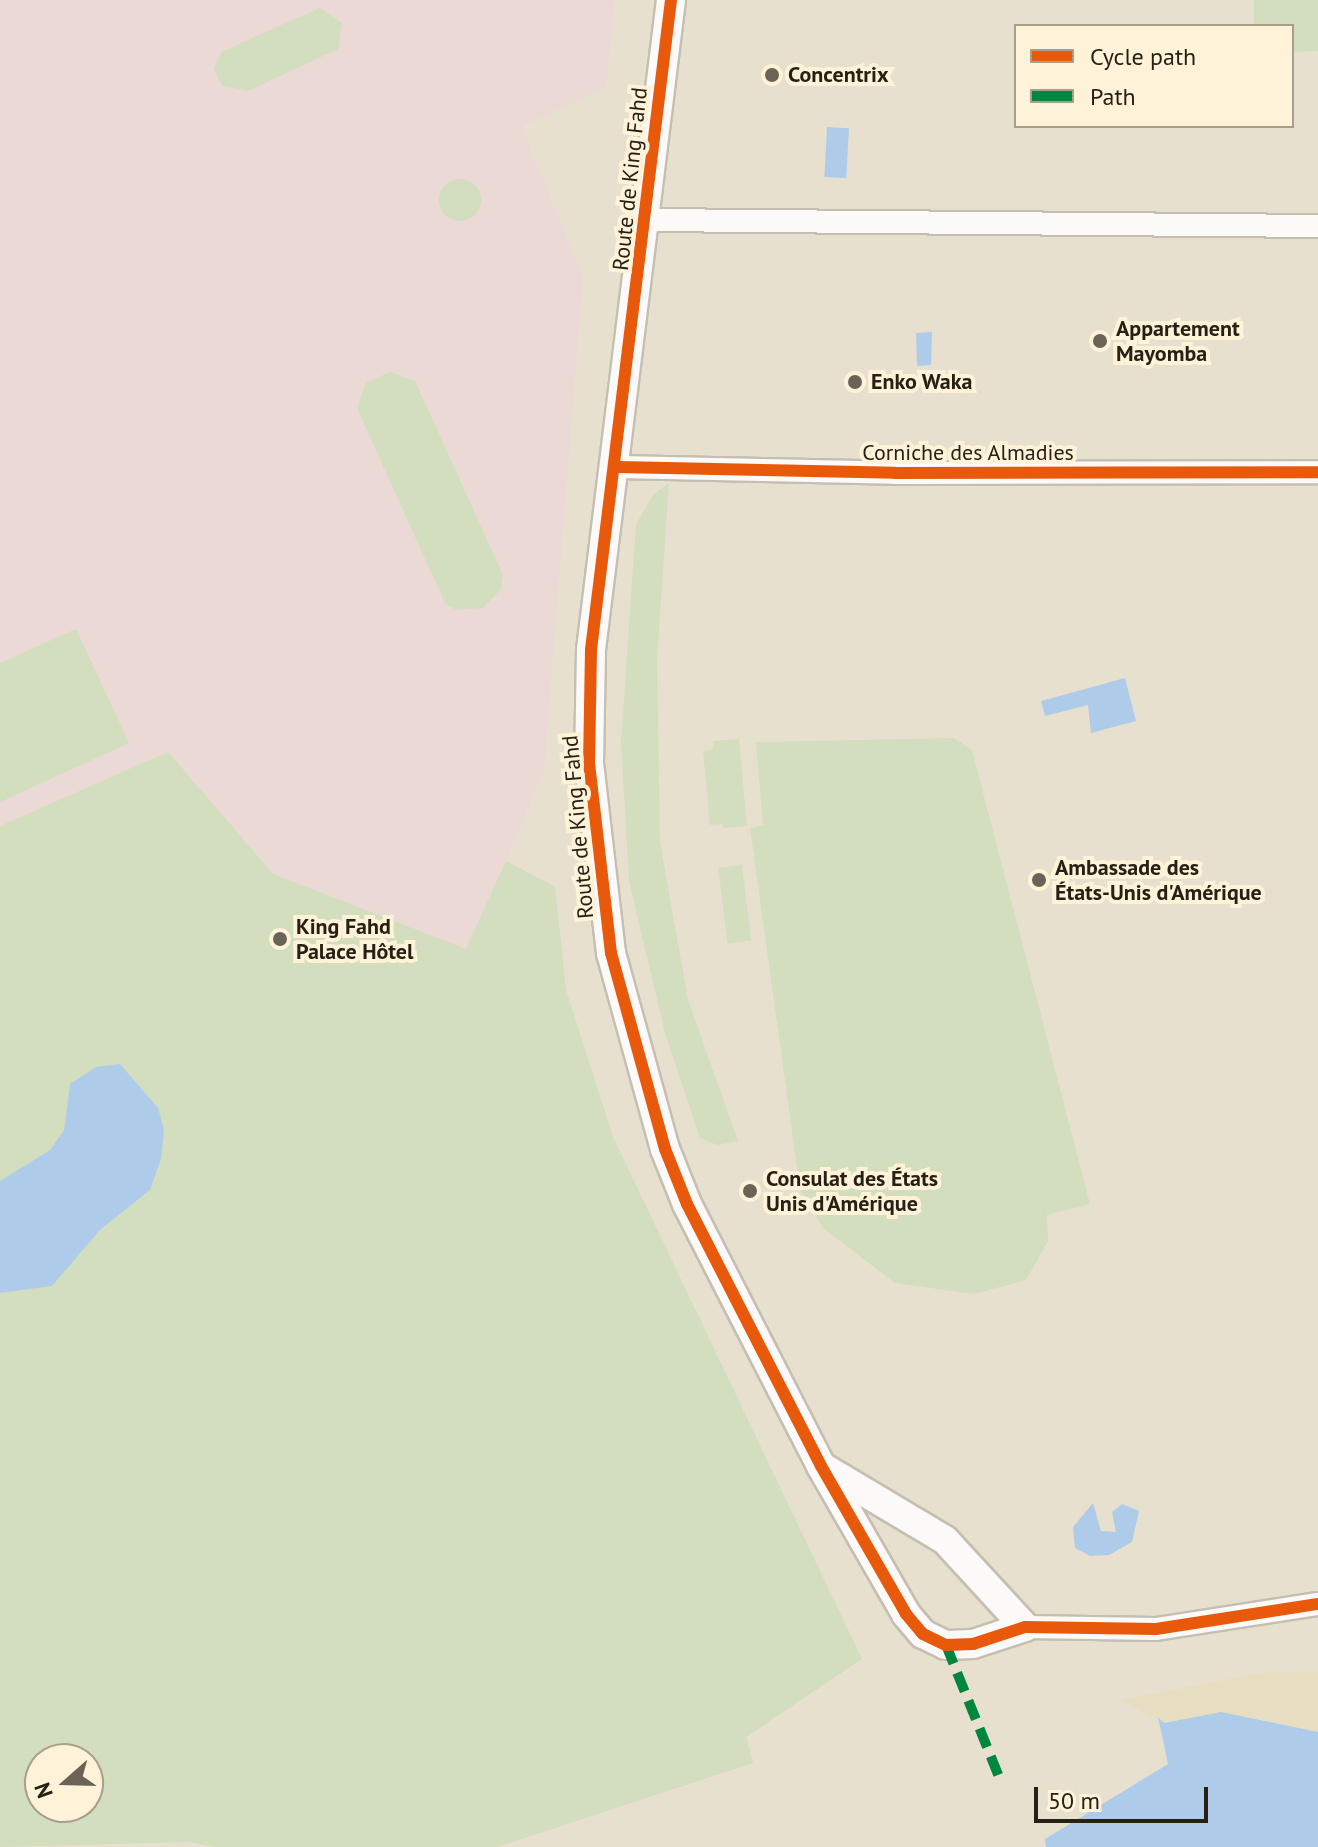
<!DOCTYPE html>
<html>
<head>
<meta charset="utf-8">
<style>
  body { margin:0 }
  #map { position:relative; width:1318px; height:1847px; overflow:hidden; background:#e8e0ce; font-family:"PT Sans",sans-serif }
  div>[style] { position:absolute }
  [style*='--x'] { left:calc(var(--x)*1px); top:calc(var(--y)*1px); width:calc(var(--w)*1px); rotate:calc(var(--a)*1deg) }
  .commercial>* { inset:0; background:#ebd9d5 }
  .green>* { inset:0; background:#d2debd; transform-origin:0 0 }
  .round { border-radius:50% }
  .sand>* { inset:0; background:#e7dec1 }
  .water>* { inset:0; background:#aecce9; transform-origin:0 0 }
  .roads { filter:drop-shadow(2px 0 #c5bfb1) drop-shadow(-2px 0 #c5bfb1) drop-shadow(0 2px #c5bfb1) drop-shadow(0 -2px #c5bfb1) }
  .minor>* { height:22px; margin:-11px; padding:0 11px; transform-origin:11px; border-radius:11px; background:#fcfaf8 }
  .tertiary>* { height:28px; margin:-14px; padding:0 14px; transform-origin:14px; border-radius:14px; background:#fcfaf8 }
  .quiet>* { height:10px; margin-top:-5px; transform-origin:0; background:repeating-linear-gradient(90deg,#00873e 0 20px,transparent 0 30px) }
  .cycleway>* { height:12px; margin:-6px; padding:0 6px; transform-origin:6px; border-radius:6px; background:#e8590c }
  .dots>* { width:22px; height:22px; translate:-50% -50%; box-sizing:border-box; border:4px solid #fef2d8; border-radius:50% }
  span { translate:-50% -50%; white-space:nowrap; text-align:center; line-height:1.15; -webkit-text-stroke:8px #fef2d8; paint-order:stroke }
  .poi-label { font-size:22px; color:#272115; font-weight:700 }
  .left { translate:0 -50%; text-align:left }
  .street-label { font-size:22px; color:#272115 }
  .legend { position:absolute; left:1014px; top:24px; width:280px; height:104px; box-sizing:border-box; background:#fef2d8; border:2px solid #a89e8a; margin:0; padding:10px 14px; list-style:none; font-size:24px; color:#272115 }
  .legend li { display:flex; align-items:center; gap:16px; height:40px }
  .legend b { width:40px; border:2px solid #a89e8a }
  .north { position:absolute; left:24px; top:1743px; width:80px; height:80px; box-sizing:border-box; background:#fef2d8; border:2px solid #a89e8a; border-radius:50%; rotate:250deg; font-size:22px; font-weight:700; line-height:32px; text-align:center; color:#272115 }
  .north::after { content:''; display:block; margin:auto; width:28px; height:36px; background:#6b6456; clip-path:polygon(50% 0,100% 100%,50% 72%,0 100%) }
  .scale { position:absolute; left:1034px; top:1787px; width:174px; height:36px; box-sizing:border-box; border:4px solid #272115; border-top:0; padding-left:10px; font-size:24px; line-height:28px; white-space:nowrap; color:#272115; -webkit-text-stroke:6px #fef2d8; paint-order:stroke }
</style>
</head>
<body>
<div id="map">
  <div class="commercial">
    <div style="clip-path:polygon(evenodd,0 0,615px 0,606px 87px,522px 127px,583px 277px,544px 771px,506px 861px,555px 887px,566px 990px,613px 1137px,862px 1659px,746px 1737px,753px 1763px,497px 1847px,218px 1847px,188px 1842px,0 1847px,0 0,40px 1759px,88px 1759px,88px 1807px,40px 1807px,40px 1759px)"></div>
  </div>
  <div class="green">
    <div style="clip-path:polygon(1254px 0,1318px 0,1318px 51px,1292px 52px,1292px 26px,1254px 26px)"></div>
    <div style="clip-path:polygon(320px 8px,342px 23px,338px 49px,248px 91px,222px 86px,214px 69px,221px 52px)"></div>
    <div class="round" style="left:439px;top:179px;width:42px;height:42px"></div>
    <div style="clip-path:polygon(390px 372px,415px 381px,503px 575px,501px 589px,483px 608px,456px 610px,445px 603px,357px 408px,366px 383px)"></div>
    <div style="clip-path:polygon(669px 483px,657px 658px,660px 842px,688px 1000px,738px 1141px,717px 1145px,700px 1138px,665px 1033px,629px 881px,621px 741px,636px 524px,654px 494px)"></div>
    <div style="clip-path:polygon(76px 629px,129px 743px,0 802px,0 663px)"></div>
    <div style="clip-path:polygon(954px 738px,972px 750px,1090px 1204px,1047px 1215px,1048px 1241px,1026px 1280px,974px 1294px,895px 1283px,823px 1228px,800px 1189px,750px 828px,763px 825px,756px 742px)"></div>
    <div style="clip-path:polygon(739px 739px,747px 826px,723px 828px,722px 824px,710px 825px,703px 751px,713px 750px,713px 741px)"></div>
    <div style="clip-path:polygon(evenodd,168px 752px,273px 874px,466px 949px,506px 861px,555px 887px,566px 990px,613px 1137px,862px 1659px,746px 1737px,753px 1763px,497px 1847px,218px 1847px,188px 1842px,0 1847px,0 1293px,52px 1285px,100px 1230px,150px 1190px,70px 1084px,64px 1130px,50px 1150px,0 1181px,0 826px,168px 752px,40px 1759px,88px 1759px,88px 1807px,40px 1807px,40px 1759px)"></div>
    <div style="left:742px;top:865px;width:76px;height:24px;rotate:83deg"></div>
  </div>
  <div class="sand">
    <div style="clip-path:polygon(1318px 1672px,1318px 1732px,1221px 1712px,1164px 1723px,1121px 1700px,1260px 1673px)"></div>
  </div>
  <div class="water">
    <div style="left:827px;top:127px;width:22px;height:50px;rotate:3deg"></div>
    <div style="clip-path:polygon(932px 332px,931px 365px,917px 366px,916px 333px)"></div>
    <div style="clip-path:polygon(1125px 678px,1136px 721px,1091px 733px,1088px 705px,1045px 716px,1041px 701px)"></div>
    <div style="clip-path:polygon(120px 1064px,158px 1108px,164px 1130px,161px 1159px,150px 1190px,100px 1230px,52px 1286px,0 1293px,0 1181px,50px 1150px,64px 1130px,70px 1084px,96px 1067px)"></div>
    <div style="clip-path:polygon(1093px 1503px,1101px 1531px,1116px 1532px,1112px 1512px,1122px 1504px,1139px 1511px,1132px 1542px,1109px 1555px,1090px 1556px,1075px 1548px,1073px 1527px)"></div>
    <div style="clip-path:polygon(1221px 1712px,1318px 1732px,1318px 1847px,1046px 1847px,1045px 1839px,1168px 1764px,1158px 1717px,1164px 1723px)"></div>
  </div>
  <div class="roads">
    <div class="minor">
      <div style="--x:647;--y:220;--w:671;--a:0.51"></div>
      <div style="--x:618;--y:467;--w:277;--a:1.2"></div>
      <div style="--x:895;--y:473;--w:423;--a:-0.1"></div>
      <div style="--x:1025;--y:1627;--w:131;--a:0.9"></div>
      <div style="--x:1156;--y:1629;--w:164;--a:-8.8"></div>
    </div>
    <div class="tertiary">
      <div style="--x:671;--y:0;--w:655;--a:97.02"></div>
      <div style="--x:591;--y:650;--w:113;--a:91"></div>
      <div style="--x:589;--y:763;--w:191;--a:83.4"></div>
      <div style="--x:611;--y:953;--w:203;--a:74.6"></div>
      <div style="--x:665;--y:1149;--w:59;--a:68.2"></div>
      <div style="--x:687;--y:1204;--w:294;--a:62.9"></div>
      <div style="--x:821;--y:1466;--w:171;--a:60.1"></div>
      <div style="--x:906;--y:1614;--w:26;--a:50"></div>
      <div style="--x:923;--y:1634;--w:25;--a:26"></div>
      <div style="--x:946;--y:1645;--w:27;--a:-2"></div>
      <div style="--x:973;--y:1644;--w:55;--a:-18.1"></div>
      <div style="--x:1025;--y:1627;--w:118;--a:-132.6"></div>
      <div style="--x:945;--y:1540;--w:144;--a:-149.2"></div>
    </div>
  </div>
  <div class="quiet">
    <div style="--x:946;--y:1645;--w:142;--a:68.1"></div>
  </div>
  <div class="cycleway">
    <div style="--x:671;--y:0;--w:655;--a:97.02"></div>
    <div style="--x:591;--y:650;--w:113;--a:91"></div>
    <div style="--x:589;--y:763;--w:191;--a:83.4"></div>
    <div style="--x:611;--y:953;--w:203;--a:74.6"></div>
    <div style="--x:665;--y:1149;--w:59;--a:68.2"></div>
    <div style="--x:687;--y:1204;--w:294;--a:62.9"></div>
    <div style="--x:821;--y:1466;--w:171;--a:60.1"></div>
    <div style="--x:906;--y:1614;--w:26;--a:50"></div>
    <div style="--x:923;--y:1634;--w:25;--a:26"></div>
    <div style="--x:946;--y:1645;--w:27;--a:-2"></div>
    <div style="--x:973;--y:1644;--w:55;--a:-18.1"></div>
    <div style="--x:1025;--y:1627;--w:131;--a:0.9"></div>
    <div style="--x:1156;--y:1629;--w:164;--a:-8.8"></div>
    <div style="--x:618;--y:467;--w:277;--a:1.2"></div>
    <div style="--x:895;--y:473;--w:423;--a:-0.1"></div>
  </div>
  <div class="dots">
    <div style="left:772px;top:75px;background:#6b6456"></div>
    <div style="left:1100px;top:341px;background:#6b6456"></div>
    <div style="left:855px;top:382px;background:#6b6456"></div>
    <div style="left:1039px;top:880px;background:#6b6456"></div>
    <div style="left:280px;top:939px;background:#6b6456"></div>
    <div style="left:750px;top:1191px;background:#6b6456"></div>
  </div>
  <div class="poi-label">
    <span class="left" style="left:788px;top:75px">Concentrix</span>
    <span class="left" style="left:1116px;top:341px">Appartement<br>Mayomba</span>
    <span class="left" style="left:871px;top:382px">Enko Waka</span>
    <span class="left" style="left:1055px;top:880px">Ambassade des<br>États-Unis d'Amérique</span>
    <span class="left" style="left:296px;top:939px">King Fahd<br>Palace Hôtel</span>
    <span class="left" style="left:766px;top:1191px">Consulat des États<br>Unis d'Amérique</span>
  </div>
  <div class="street-label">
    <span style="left:630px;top:179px;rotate:-84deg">Route de King Fahd</span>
    <span style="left:968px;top:453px">Corniche des Almadies</span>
    <span style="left:578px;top:827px;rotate:-95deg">Route de King Fahd</span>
  </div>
  <ul class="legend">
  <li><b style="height:10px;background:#e8590c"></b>Cycle path</li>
  <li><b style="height:10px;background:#00873e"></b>Path</li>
  </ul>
  <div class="north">N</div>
  <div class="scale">50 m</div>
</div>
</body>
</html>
